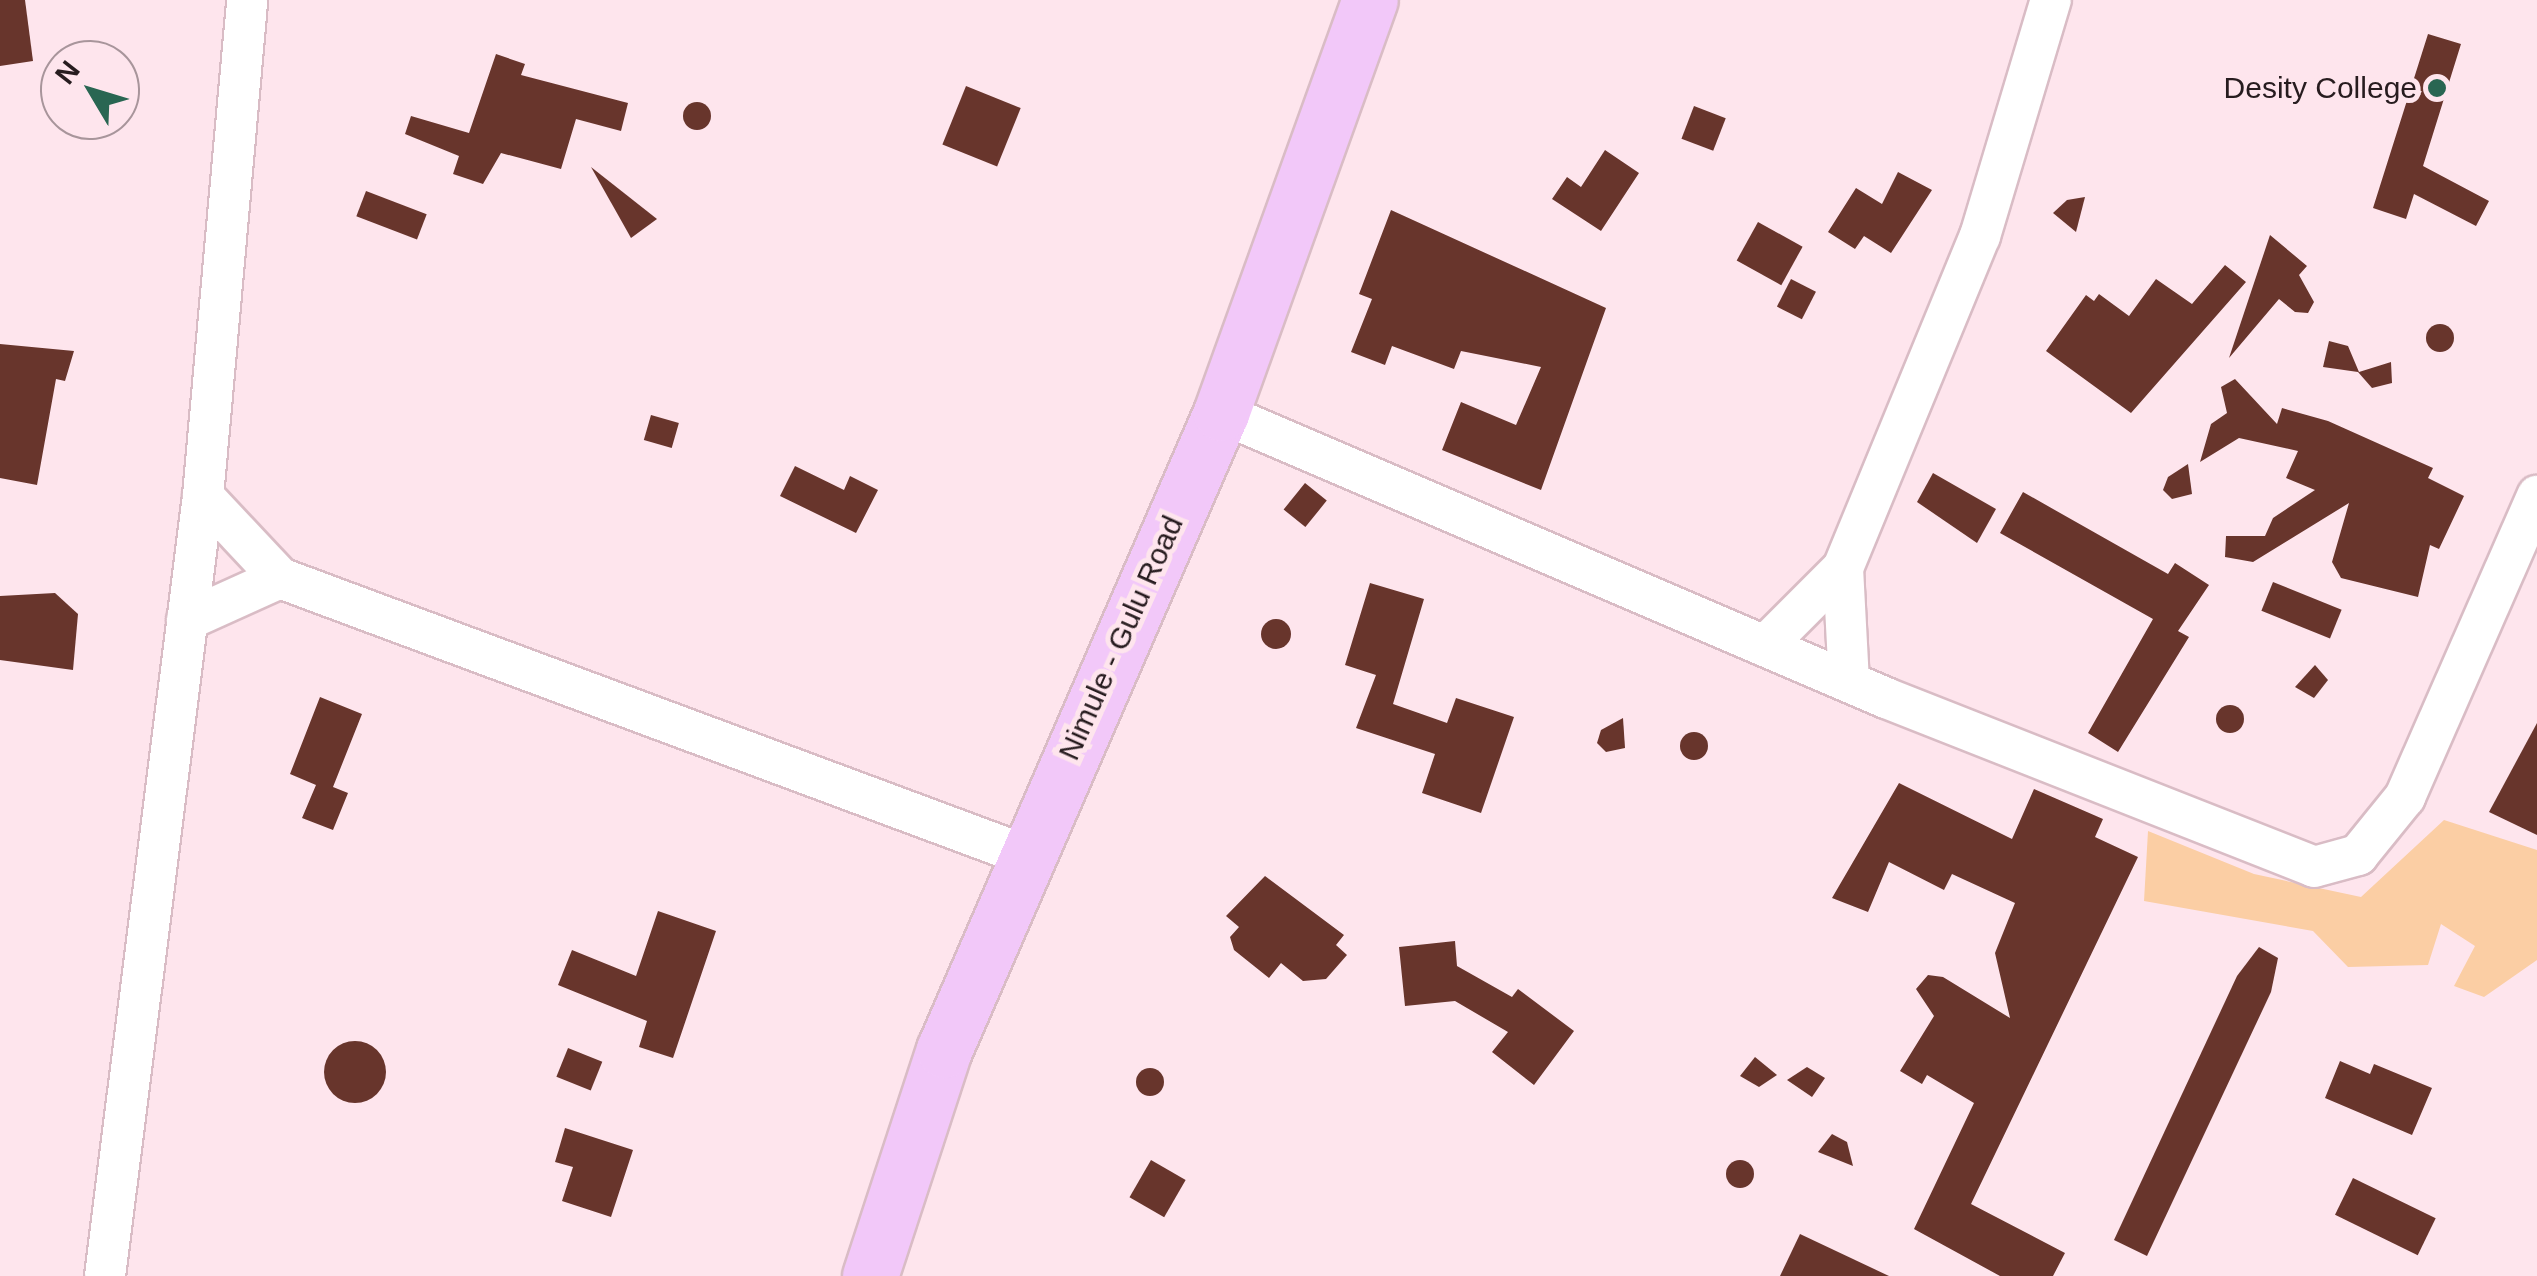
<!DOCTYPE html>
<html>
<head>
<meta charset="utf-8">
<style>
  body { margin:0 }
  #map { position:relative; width:2537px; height:1276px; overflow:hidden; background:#fee5ed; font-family:Helvetica,sans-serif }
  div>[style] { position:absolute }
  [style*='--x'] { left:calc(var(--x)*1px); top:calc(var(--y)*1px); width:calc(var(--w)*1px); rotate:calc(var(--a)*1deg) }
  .green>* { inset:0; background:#fbcea4 }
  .building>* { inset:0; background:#68352c; transform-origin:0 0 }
  .round { border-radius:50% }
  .roads { filter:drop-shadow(2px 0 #d9bcc5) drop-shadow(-2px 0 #d9bcc5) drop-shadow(0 2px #d9bcc5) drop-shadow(0 -2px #d9bcc5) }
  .street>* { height:40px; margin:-20px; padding:0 20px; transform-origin:20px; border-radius:20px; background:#fff }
  .primary>* { height:55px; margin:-27.5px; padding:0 27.5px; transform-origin:27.5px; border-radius:27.5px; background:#f2c8f9 }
  .dots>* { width:28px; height:28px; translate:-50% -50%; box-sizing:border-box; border:5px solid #fee5ed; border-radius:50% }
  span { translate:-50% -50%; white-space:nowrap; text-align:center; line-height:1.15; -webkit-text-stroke:10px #fee5ed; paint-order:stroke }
  .poi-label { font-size:30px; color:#271c1f }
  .right { translate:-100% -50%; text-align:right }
  .street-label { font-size:30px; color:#271c1f }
  .north { position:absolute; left:40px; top:40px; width:100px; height:100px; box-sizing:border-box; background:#fee5ed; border:2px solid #a8959b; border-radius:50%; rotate:308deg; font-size:28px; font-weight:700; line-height:40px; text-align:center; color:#271c1f }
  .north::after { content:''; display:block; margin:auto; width:35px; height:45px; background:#296652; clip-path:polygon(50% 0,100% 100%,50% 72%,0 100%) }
</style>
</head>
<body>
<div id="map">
  <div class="green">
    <div style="clip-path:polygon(2444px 820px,2537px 850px,2537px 960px,2484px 997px,2454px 986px,2475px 946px,2441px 924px,2428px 965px,2348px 967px,2313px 931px,2144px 901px,2148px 831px,2254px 874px,2361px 897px)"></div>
  </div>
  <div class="building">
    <div style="clip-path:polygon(0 0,25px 0,33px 61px,0 66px)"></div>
    <div style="clip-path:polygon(2428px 34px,2461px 44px,2423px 166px,2489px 201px,2476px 226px,2414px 194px,2406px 219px,2373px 208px)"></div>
    <div style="clip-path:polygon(496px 54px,525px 64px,521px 75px,628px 103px,621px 131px,576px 119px,561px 169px,501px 153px,483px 184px,453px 174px,459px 156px,405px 134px,411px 116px,469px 133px)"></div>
    <div style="left:966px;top:86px;width:59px;height:63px;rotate:22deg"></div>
    <div class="round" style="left:683px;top:102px;width:28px;height:28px"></div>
    <div style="left:1694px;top:106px;width:34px;height:35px;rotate:21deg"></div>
    <div style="clip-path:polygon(1605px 150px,1639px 173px,1601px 231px,1552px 199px,1567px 177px,1581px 187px)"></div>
    <div style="clip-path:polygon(591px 167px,657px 219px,631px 238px)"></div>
    <div style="clip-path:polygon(1898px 172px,1932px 190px,1891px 253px,1864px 236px,1855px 249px,1828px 232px,1856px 188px,1882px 204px)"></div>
    <div style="left:366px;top:191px;width:65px;height:27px;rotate:21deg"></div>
    <div style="clip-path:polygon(2085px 197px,2076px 232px,2053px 213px,2067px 200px)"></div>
    <div style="clip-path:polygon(1391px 210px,1606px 308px,1541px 490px,1442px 450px,1461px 402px,1516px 425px,1541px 367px,1461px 351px,1454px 369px,1392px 346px,1385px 365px,1351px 352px,1372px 299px,1359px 294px)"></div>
    <div style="left:1758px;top:222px;width:51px;height:44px;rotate:29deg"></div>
    <div style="clip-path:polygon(2270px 235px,2307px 266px,2299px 275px,2314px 302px,2308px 313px,2295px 312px,2279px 299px,2229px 358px)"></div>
    <div style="clip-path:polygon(2225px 265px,2246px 282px,2131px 413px,2046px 351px,2086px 295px,2094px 301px,2099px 294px,2129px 316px,2156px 279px,2192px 304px)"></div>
    <div style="left:1791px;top:279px;width:28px;height:31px;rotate:27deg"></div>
    <div class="round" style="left:2426px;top:324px;width:28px;height:28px"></div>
    <div style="clip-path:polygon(2329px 341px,2348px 346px,2359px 372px,2391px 362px,2392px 383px,2372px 388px,2358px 372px,2323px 367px)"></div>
    <div style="clip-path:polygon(0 344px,74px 351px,65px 381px,56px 379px,37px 485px,0 478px)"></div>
    <div style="clip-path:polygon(2235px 379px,2277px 424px,2282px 408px,2328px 421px,2433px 468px,2428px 478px,2464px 496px,2439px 549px,2430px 545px,2418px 597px,2341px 578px,2332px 562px,2349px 503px,2253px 562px,2225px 557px,2226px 536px,2265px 536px,2273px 518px,2315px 490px,2286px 478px,2298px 451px,2239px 438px,2200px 462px,2211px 424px,2227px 413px,2221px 387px)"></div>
    <div style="left:651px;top:415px;width:29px;height:26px;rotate:16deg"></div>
    <div style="clip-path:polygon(2188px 464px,2192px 494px,2172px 499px,2163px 490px,2168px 477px)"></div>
    <div style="clip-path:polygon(795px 466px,844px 490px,850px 476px,878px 490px,856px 533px,780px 496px)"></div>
    <div style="clip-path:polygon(1933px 473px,1996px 509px,1977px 543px,1917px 502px)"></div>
    <div style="left:1305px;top:483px;width:28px;height:34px;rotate:39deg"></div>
    <div style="clip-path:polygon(2023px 492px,2168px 574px,2175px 563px,2209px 585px,2178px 631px,2189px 637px,2118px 752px,2088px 733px,2153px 619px,2000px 533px)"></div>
    <div style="left:2273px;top:582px;width:74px;height:31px;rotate:22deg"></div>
    <div style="clip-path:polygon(1370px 583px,1424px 599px,1393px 704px,1447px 723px,1456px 698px,1514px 717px,1481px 813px,1422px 793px,1435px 754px,1356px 728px,1376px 675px,1345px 665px)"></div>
    <div style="clip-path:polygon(55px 593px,78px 614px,73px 670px,0 660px,0 596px)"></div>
    <div class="round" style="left:1261px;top:619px;width:30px;height:30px"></div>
    <div style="clip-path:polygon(2315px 665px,2328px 680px,2314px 698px,2295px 687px)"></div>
    <div style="clip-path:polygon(320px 697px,362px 714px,333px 787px,348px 793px,333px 830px,302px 818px,316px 785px,290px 774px)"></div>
    <div class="round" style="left:2216px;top:705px;width:28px;height:28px"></div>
    <div style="clip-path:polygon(1623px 718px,1625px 748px,1606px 752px,1597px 743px,1601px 730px)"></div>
    <div style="clip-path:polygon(2537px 723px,2537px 835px,2489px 812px)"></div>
    <div class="round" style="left:1680px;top:732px;width:28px;height:28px"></div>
    <div style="clip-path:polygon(1899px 783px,2012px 839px,2034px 789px,2103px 819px,2095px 837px,2138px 857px,1971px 1204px,2065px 1253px,2053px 1276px,2000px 1276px,1914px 1229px,1974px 1103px,1927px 1075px,1922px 1084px,1900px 1071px,1934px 1016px,1916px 989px,1928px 975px,1943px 977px,2010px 1018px,1995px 953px,2015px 903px,1952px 874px,1944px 890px,1889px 862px,1868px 912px,1832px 898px)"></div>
    <div style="clip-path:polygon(1265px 876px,1344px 935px,1336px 945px,1347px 955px,1326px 979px,1303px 981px,1281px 963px,1269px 978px,1234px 950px,1230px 937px,1239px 927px,1226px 916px)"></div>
    <div style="clip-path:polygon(658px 911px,716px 931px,673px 1058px,639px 1047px,647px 1021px,558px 985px,572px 950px,636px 976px)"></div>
    <div style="clip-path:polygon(1455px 941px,1457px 966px,1512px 997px,1518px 989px,1574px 1031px,1534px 1085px,1492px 1052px,1508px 1032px,1455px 1001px,1405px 1006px,1399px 947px)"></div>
    <div style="clip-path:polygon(2259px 947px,2278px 958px,2271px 992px,2147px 1256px,2114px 1240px,2237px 976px)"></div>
    <div class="round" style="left:324px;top:1041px;width:62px;height:62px"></div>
    <div style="left:568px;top:1048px;width:37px;height:31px;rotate:22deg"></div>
    <div style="clip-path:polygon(1755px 1057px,1777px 1075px,1759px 1087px,1740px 1076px)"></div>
    <div style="clip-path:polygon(2340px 1061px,2370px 1074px,2374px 1064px,2432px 1088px,2412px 1135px,2325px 1098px)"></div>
    <div style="clip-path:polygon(1807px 1067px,1825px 1078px,1812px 1097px,1787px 1080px)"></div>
    <div class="round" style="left:1136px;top:1068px;width:28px;height:28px"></div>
    <div style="clip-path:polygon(565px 1128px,633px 1150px,611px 1217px,562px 1201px,573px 1167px,555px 1162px)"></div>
    <div style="clip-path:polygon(1832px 1134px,1847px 1142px,1853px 1166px,1818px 1152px)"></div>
    <div class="round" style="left:1726px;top:1160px;width:28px;height:28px"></div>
    <div style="left:1151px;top:1160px;width:40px;height:43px;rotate:30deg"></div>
    <div style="left:2353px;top:1178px;width:92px;height:41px;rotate:26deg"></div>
    <div style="clip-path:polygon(1800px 1234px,1889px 1276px,1780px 1276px)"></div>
  </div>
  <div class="roads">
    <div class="street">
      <div style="--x:1221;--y:413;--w:723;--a:23.2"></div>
      <div style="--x:1886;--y:698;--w:460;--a:21.5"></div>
      <div style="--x:2314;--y:867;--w:46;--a:-15.3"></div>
      <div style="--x:2358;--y:855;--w:75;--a:-51"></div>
      <div style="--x:2405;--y:797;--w:329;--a:-66.3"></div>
      <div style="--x:203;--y:496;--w:112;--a:46.8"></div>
      <div style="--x:280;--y:578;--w:795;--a:20.4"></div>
      <div style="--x:1843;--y:568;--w:114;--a:87"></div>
      <div style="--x:187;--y:620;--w:102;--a:-24.3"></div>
      <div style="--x:1765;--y:646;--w:110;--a:-45"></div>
      <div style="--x:1843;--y:568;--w:359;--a:-67.6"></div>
      <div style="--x:1980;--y:236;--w:246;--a:-73.3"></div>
      <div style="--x:105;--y:1276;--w:786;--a:-82.84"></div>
      <div style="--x:203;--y:496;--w:498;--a:-84.9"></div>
    </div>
    <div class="primary">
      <div style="--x:870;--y:1276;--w:238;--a:-71.9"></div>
      <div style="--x:944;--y:1050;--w:695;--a:-66.5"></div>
      <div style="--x:1221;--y:413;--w:439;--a:-70.2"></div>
    </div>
  </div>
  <div class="dots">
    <div style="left:2437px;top:88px;background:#296652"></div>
  </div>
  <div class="poi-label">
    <span class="right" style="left:2417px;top:88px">Desity College</span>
  </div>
  <div class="street-label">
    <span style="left:1121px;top:638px;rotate:-66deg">Nimule - Gulu Road</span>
  </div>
  <div class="north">N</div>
</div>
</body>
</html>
